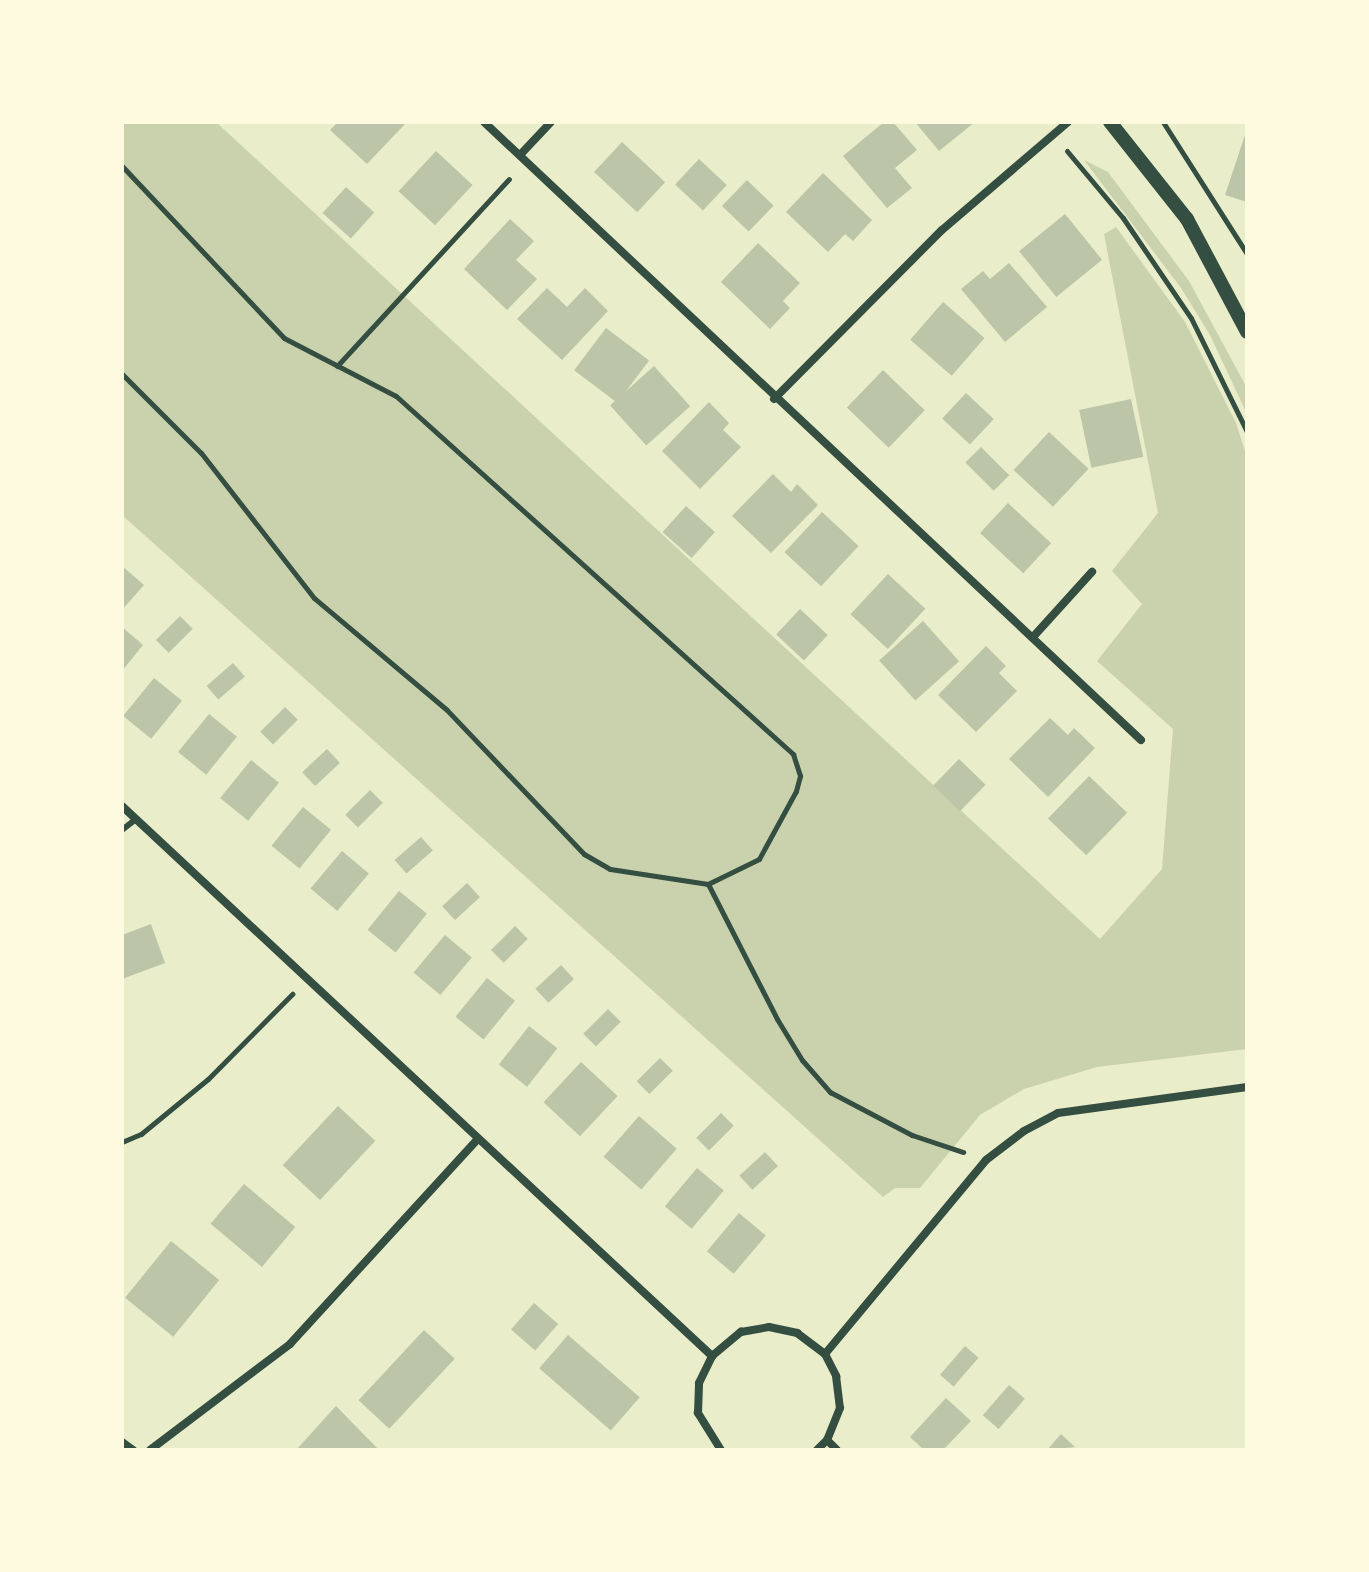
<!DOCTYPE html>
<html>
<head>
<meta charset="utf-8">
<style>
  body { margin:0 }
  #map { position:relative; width:1369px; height:1572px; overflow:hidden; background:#e9edc9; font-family:"Sofia Sans Condensed",sans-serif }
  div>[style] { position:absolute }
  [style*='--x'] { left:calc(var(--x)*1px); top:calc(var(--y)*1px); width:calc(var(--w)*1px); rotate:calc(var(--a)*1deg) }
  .green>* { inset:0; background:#cad2ad }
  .building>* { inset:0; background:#bcc5a7; transform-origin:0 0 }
  .path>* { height:5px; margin:-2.5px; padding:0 2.5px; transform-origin:2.5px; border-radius:2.5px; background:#344e41 }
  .service>* { height:6px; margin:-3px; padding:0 3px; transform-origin:3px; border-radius:3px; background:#344e41 }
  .minor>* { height:8px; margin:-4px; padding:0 4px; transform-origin:4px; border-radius:4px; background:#344e41 }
  .tertiary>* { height:14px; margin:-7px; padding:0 7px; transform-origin:7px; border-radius:7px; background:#344e41 }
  span { translate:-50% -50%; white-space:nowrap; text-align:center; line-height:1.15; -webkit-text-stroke:6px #fefae0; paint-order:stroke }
  .frame { position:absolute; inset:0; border:124px solid #fefae0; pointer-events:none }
</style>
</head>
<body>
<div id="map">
  <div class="green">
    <div style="clip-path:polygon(122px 122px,216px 122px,1100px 939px,1162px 869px,1173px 729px,1097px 661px,1142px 604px,1112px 571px,1158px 513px,1104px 234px,1116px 227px,1185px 322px,1236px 423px,1247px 457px,1247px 1049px,1097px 1067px,1024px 1089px,980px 1115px,920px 1188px,895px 1188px,883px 1197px,122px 515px)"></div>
    <div style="clip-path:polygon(1084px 160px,1108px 172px,1189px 281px,1247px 388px,1247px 414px,1210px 335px,1181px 288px)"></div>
  </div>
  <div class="building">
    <div style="clip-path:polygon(338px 122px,402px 122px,405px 124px,367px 164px,330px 130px)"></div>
    <div style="clip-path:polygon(884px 122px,893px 122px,917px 150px,895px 168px,912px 188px,887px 208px,843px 156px)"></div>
    <div style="clip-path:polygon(915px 122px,975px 122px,939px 151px)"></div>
    <div style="clip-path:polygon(1246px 132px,1247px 132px,1247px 202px,1225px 195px)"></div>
    <div style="left:622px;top:142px;width:59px;height:41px;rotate:43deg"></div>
    <div style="left:436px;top:151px;width:50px;height:55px;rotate:43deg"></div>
    <div style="left:699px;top:159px;width:38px;height:35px;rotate:43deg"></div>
    <div style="clip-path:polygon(823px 173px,872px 220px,853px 241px,845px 234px,828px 252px,786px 212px)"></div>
    <div style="left:747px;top:180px;width:37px;height:36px;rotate:44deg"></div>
    <div style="left:346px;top:187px;width:38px;height:35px;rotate:42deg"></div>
    <div style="left:1065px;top:214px;width:59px;height:59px;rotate:51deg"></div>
    <div style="clip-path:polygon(510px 219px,534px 241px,516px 260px,537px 279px,507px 310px,464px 269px)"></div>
    <div style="clip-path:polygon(758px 243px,800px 283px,783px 301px,790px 308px,770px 329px,721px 282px)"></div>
    <div style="clip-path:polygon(1009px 263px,1047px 307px,1005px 342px,961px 289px,983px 271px,990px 279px)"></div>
    <div style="clip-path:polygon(547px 288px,567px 307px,585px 288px,608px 311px,562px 360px,517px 319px)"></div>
    <div style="left:943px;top:302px;width:55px;height:50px;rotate:41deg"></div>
    <div style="left:606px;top:328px;width:54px;height:53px;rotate:37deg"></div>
    <div style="left:654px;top:366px;width:54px;height:59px;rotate:48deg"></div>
    <div style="left:883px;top:370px;width:58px;height:52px;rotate:44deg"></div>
    <div style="left:966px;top:393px;width:38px;height:35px;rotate:43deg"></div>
    <div style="left:1131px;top:399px;width:59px;height:53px;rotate:78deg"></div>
    <div style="clip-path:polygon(709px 402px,729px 423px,723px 430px,741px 447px,700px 489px,662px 451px)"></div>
    <div style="left:1049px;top:432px;width:54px;height:52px;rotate:43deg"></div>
    <div style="left:981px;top:447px;width:40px;height:22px;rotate:45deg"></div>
    <div style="clip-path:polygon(773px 474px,791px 492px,797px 484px,818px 505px,771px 553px,732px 516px)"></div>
    <div style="left:1008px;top:503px;width:59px;height:41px;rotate:43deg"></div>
    <div style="left:686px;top:506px;width:39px;height:35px;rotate:42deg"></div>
    <div style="left:822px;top:512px;width:50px;height:55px;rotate:43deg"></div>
    <div style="clip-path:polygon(122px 566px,144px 585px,122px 610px)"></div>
    <div style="left:888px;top:574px;width:51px;height:55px;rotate:43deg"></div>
    <div style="left:800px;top:609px;width:38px;height:35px;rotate:43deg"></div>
    <div style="left:180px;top:616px;width:18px;height:34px;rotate:45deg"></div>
    <div style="left:923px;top:621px;width:54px;height:59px;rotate:48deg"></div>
    <div style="clip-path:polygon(122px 627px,143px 645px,122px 671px)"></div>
    <div style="clip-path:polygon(986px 646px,1006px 666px,999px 673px,1017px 691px,976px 732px,938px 695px)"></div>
    <div style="left:233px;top:663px;width:18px;height:35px;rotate:49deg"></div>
    <div style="left:154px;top:678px;width:36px;height:49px;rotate:39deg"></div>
    <div style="left:285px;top:707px;width:18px;height:35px;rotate:45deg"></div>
    <div style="left:209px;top:714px;width:36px;height:49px;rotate:39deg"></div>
    <div style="clip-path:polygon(1050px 718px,1068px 735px,1074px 728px,1095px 748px,1048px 797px,1009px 759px)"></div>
    <div style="left:327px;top:749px;width:19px;height:34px;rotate:47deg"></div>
    <div style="left:959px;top:759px;width:37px;height:37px;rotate:44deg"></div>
    <div style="left:251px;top:760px;width:36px;height:49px;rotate:39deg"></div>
    <div style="left:1089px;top:776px;width:53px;height:59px;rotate:44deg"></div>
    <div style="left:370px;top:790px;width:18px;height:35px;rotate:45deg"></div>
    <div style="left:303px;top:807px;width:36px;height:50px;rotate:39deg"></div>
    <div style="left:421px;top:837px;width:18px;height:35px;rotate:49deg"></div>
    <div style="left:342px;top:851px;width:35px;height:49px;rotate:40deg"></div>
    <div style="left:467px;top:883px;width:19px;height:34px;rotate:47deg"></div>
    <div style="left:399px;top:891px;width:36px;height:50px;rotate:39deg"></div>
    <div style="clip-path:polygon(151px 924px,165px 963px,122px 979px,122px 935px)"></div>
    <div style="left:515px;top:926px;width:18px;height:34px;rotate:45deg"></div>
    <div style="left:445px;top:935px;width:35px;height:49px;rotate:40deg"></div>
    <div style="left:561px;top:965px;width:19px;height:35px;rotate:47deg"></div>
    <div style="left:487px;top:978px;width:36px;height:50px;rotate:39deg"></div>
    <div style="left:608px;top:1009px;width:18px;height:35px;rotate:45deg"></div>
    <div style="left:529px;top:1026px;width:36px;height:49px;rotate:38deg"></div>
    <div style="left:660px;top:1058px;width:18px;height:33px;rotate:45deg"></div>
    <div style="left:581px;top:1062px;width:50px;height:55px;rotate:43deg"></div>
    <div style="left:338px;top:1106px;width:51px;height:81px;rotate:43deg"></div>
    <div style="left:721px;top:1113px;width:18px;height:35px;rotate:45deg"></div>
    <div style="left:639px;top:1116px;width:50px;height:54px;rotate:41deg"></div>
    <div style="left:765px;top:1152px;width:19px;height:35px;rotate:47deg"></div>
    <div style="left:697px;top:1168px;width:35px;height:50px;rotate:40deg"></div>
    <div style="left:244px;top:1184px;width:67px;height:52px;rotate:40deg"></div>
    <div style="left:739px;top:1213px;width:35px;height:50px;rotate:40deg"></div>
    <div style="left:171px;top:1241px;width:62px;height:73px;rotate:39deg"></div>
    <div style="left:534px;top:1303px;width:32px;height:35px;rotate:41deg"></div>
    <div style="left:424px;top:1330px;width:42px;height:96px;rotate:43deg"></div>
    <div style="left:568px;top:1335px;width:95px;height:44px;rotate:41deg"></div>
    <div style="left:965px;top:1346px;width:18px;height:38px;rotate:41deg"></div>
    <div style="left:1009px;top:1385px;width:21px;height:40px;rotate:41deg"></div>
    <div style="clip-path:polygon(946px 1398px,971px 1421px,943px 1450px,924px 1450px,910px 1437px)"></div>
    <div style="clip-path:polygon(336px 1406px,379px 1450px,296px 1450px)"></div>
    <div style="clip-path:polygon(1061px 1434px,1075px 1447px,1047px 1450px)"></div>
  </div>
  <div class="path">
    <div style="--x:1163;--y:122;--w:156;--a:57.5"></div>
    <div style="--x:1067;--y:151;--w:87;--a:50.1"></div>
    <div style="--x:1123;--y:218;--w:121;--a:55.8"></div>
    <div style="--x:1191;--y:318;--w:127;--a:63.8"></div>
    <div style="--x:122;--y:166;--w:236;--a:46.7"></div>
    <div style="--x:284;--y:338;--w:126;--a:27.4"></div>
    <div style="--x:396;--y:396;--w:535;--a:42.04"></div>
    <div style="--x:793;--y:754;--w:23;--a:72"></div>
    <div style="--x:800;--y:776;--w:16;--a:105"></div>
    <div style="--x:796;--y:791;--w:77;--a:118.6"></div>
    <div style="--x:759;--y:859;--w:57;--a:153.9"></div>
    <div style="--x:708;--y:884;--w:99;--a:-171.3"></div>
    <div style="--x:610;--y:869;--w:30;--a:-150"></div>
    <div style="--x:584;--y:854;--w:199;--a:-133.6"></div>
    <div style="--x:447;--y:710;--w:174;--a:-139.9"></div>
    <div style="--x:314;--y:598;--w:184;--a:-127.9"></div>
    <div style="--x:201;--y:453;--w:112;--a:-135"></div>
    <div style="--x:337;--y:366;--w:254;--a:-47.4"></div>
    <div style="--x:708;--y:884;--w:152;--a:62.9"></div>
    <div style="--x:777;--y:1019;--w:48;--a:58.6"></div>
    <div style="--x:802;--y:1060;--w:43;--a:48.8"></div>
    <div style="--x:830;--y:1092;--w:93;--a:27.7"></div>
    <div style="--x:912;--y:1135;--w:54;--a:18.4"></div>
    <div style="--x:122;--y:1142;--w:21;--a:-23"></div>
    <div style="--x:141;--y:1134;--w:87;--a:-39.4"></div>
    <div style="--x:208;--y:1079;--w:120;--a:-45.3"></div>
  </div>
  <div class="service">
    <div style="--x:122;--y:830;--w:18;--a:-38"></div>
  </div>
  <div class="minor">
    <div style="--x:484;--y:122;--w:902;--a:43.25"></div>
    <div style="--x:520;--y:155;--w:45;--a:-46.8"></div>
    <div style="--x:774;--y:399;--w:238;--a:-45.2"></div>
    <div style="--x:942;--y:230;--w:166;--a:-40.6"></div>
    <div style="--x:1033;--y:637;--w:88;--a:-47.8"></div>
    <div style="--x:122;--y:806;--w:807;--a:42.99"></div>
    <div style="--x:825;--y:1354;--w:252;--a:-50.3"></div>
    <div style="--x:986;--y:1160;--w:48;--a:-37.3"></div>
    <div style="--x:1024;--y:1131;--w:38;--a:-28"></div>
    <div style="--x:1058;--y:1113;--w:191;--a:-7.8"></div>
    <div style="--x:827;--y:1440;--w:14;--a:45"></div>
    <div style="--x:122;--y:1442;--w:14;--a:36"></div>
    <div style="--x:150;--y:1450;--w:176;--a:-37.1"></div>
    <div style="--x:290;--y:1344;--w:278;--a:-47.5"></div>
    <div style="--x:721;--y:1450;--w:44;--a:-121.9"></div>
    <div style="--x:698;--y:1413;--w:30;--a:-88"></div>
    <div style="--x:699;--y:1383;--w:30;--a:-64"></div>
    <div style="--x:712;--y:1356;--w:38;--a:-40"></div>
    <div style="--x:741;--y:1332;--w:28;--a:-10"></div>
    <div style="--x:769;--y:1327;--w:29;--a:12"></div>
    <div style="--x:797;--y:1333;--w:35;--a:37"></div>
    <div style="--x:825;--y:1354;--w:25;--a:63"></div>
    <div style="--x:836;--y:1376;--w:32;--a:83"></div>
    <div style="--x:840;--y:1408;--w:35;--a:112"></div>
    <div style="--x:827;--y:1440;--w:14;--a:135"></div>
  </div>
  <div class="tertiary">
    <div style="--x:1110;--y:122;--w:124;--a:51.6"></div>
    <div style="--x:1187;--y:219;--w:128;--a:62"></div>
  </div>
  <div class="frame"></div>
</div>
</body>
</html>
